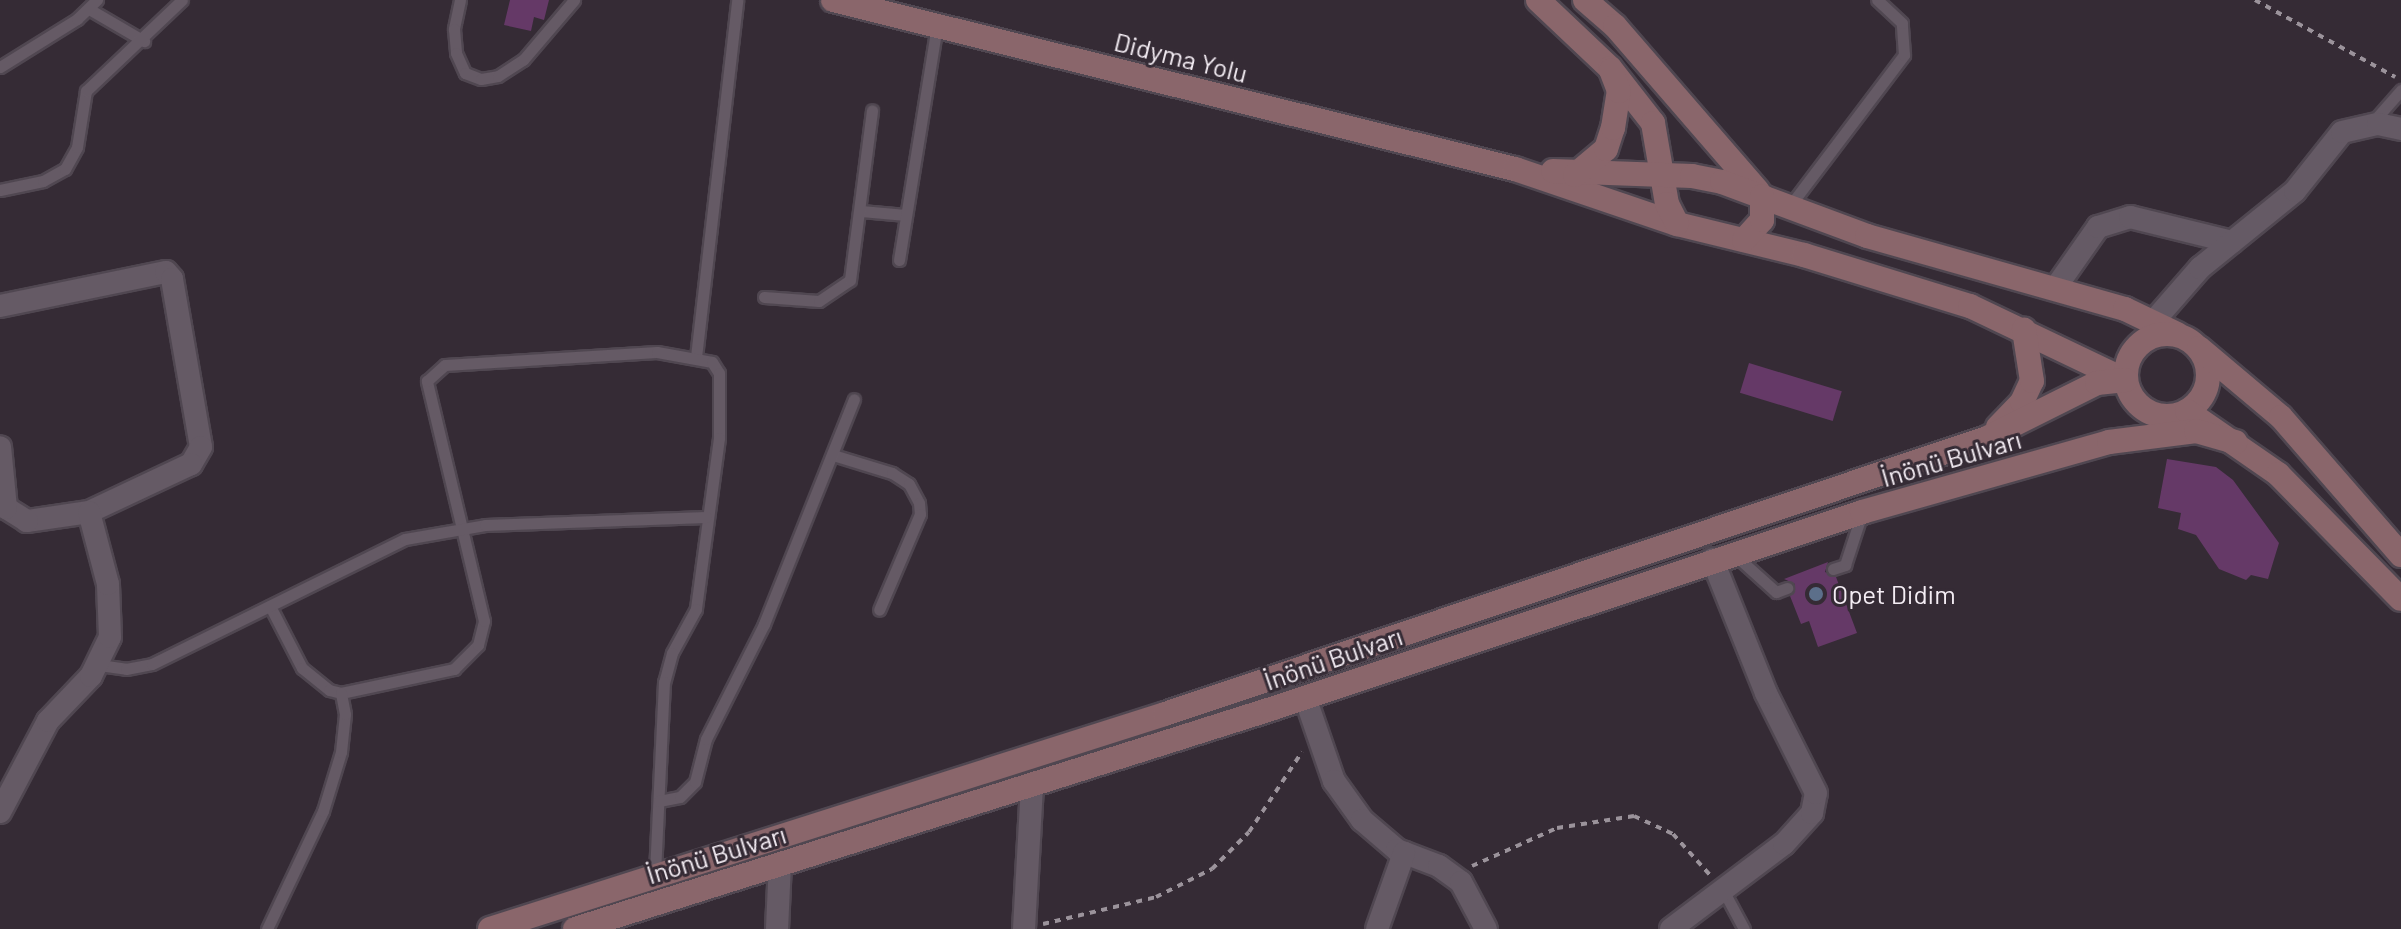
<!DOCTYPE html>
<html>
<head>
<meta charset="utf-8">
<style>
  body { margin:0 }
  #map { position:relative; width:2401px; height:929px; overflow:hidden; background:#352b35; font-family:Barlow,sans-serif }
  div>[style] { position:absolute }
  [style*='--x'] { left:calc(var(--x)*1px); top:calc(var(--y)*1px); width:calc(var(--w)*1px); rotate:calc(var(--a)*1deg) }
  .building>* { inset:0; background:#653967; transform-origin:0 0 }
  .path>* { height:4px; margin-top:-2px; transform-origin:0; background:repeating-linear-gradient(90deg,#9b939b 0 6px,transparent 0 12px) }
  .roads { filter:drop-shadow(2px 0 #504751) drop-shadow(-2px 0 #504751) drop-shadow(0 2px #504751) drop-shadow(0 -2px #504751) }
  .lane>* { height:11px; margin:-5.5px; padding:0 5.5px; transform-origin:5.5px; border-radius:5.5px; background:#655a65 }
  .street>* { height:22px; margin:-11px; padding:0 11px; transform-origin:11px; border-radius:11px; background:#655a65 }
  .secondary>* { height:24px; margin:-12px; padding:0 12px; transform-origin:12px; border-radius:12px; background:#8a666b }
  .secondary>.ring { margin:-12px; padding:0; box-sizing:content-box; background:none; border:24px solid #8a666b; border-radius:50% }
  .dots>* { width:22px; height:22px; translate:-50% -50%; box-sizing:border-box; border:4px solid #352b35; border-radius:50% }
  span { translate:-50% -50%; white-space:nowrap; text-align:center; line-height:1.15; -webkit-text-stroke:6px #352b35; paint-order:stroke }
  .street-label { font-size:26px; color:#f4edf4 }
  .poi-label { font-size:26px; color:#f4edf4 }
  .left { translate:0 -50%; text-align:left }
</style>
</head>
<body>
<div id="map">
  <div class="building">
    <div style="clip-path:polygon(510px 0,549px 0,544px 20px,534px 17px,531px 31px,504px 25px)"></div>
    <div style="left:1749px;top:363px;width:97px;height:31px;rotate:17deg"></div>
    <div style="clip-path:polygon(2167px 459px,2216px 467px,2233px 480px,2279px 543px,2268px 579px,2251px 575px,2246px 580px,2219px 569px,2196px 535px,2178px 529px,2181px 513px,2158px 508px)"></div>
    <div style="clip-path:polygon(1828px 562px,1825px 572px,1836px 577px,1857px 633px,1818px 647px,1809px 621px,1801px 624px,1790px 596px,1795px 584px,1784px 579px)"></div>
  </div>
  <div class="path">
    <div style="--x:2255;--y:0;--w:160;--a:28.8"></div>
    <div style="--x:1472;--y:866;--w:93;--a:-24.1"></div>
    <div style="--x:1557;--y:828;--w:78;--a:-8.9"></div>
    <div style="--x:1634;--y:816;--w:43;--a:24.8"></div>
    <div style="--x:1673;--y:834;--w:57;--a:47.9"></div>
    <div style="--x:1043;--y:924;--w:116;--a:-13.4"></div>
    <div style="--x:1156;--y:897;--w:63;--a:-26.6"></div>
    <div style="--x:1212;--y:869;--w:52;--a:-45"></div>
    <div style="--x:1249;--y:832;--w:96;--a:-56.5"></div>
  </div>
  <div class="roads">
    <div class="lane">
      <div style="--x:460;--y:0;--w:30;--a:102"></div>
      <div style="--x:454;--y:29;--w:24;--a:85"></div>
      <div style="--x:456;--y:53;--w:22;--a:66"></div>
      <div style="--x:465;--y:73;--w:17;--a:21"></div>
      <div style="--x:481;--y:79;--w:17;--a:-10"></div>
      <div style="--x:498;--y:76;--w:30;--a:-33"></div>
      <div style="--x:523;--y:60;--w:79;--a:-49.6"></div>
      <div style="--x:89;--y:9;--w:64;--a:30.2"></div>
      <div style="--x:0;--y:67;--w:91;--a:-31.9"></div>
      <div style="--x:77;--y:19;--w:28;--a:-44"></div>
      <div style="--x:2372;--y:123;--w:44;--a:-48.7"></div>
      <div style="--x:0;--y:190;--w:44;--a:-11.8"></div>
      <div style="--x:43;--y:181;--w:25;--a:-29"></div>
      <div style="--x:65;--y:169;--w:25;--a:-61"></div>
      <div style="--x:77;--y:147;--w:57;--a:-80.9"></div>
      <div style="--x:86;--y:91;--w:132;--a:-43.5"></div>
      <div style="--x:1789;--y:207;--w:191;--a:-52.9"></div>
      <div style="--x:1904;--y:55;--w:32;--a:-94"></div>
      <div style="--x:1902;--y:23;--w:34;--a:-137"></div>
      <div style="--x:861;--y:211;--w:45;--a:5.1"></div>
      <div style="--x:899;--y:260;--w:237;--a:-80.8"></div>
      <div style="--x:764;--y:297;--w:55;--a:4.2"></div>
      <div style="--x:819;--y:301;--w:37;--a:-34"></div>
      <div style="--x:850;--y:280;--w:171;--a:-82.6"></div>
      <div style="--x:696;--y:357;--w:359;--a:-83.4"></div>
      <div style="--x:833;--y:455;--w:62;--a:17"></div>
      <div style="--x:892;--y:473;--w:20;--a:33"></div>
      <div style="--x:909;--y:484;--w:21;--a:62"></div>
      <div style="--x:919;--y:503;--w:11;--a:85"></div>
      <div style="--x:920;--y:514;--w:104;--a:113.1"></div>
      <div style="--x:1736;--y:556;--w:54;--a:42"></div>
      <div style="--x:1776;--y:592;--w:12;--a:-20"></div>
      <div style="--x:1833;--y:569;--w:13;--a:-18"></div>
      <div style="--x:1845;--y:565;--w:55;--a:-71.9"></div>
      <div style="--x:270;--y:606;--w:70;--a:62.7"></div>
      <div style="--x:302;--y:668;--w:35;--a:39"></div>
      <div style="--x:329;--y:690;--w:12;--a:14"></div>
      <div style="--x:341;--y:693;--w:116;--a:-12"></div>
      <div style="--x:454;--y:669;--w:34;--a:-45"></div>
      <div style="--x:478;--y:645;--w:25;--a:-76"></div>
      <div style="--x:484;--y:621;--w:247;--a:-103.4"></div>
      <div style="--x:427;--y:381;--w:24;--a:-42"></div>
      <div style="--x:445;--y:365;--w:212;--a:-3.5"></div>
      <div style="--x:657;--y:352;--w:56;--a:10.3"></div>
      <div style="--x:712;--y:362;--w:13;--a:58"></div>
      <div style="--x:719;--y:373;--w:65;--a:90"></div>
      <div style="--x:719;--y:438;--w:173;--a:97.7"></div>
      <div style="--x:696;--y:609;--w:50;--a:118.6"></div>
      <div style="--x:672;--y:653;--w:30;--a:105"></div>
      <div style="--x:664;--y:682;--w:194;--a:92.7"></div>
      <div style="--x:99;--y:665;--w:27;--a:8"></div>
      <div style="--x:126;--y:669;--w:26;--a:-11"></div>
      <div style="--x:152;--y:664;--w:282;--a:-26.3"></div>
      <div style="--x:405;--y:539;--w:81;--a:-9.9"></div>
      <div style="--x:485;--y:525;--w:221;--a:-2.1"></div>
      <div style="--x:659;--y:801;--w:21;--a:-11"></div>
      <div style="--x:680;--y:797;--w:21;--a:-45"></div>
      <div style="--x:695;--y:782;--w:44;--a:-75.7"></div>
      <div style="--x:706;--y:739;--w:129;--a:-63.2"></div>
      <div style="--x:764;--y:624;--w:242;--a:-68.2"></div>
      <div style="--x:1723;--y:890;--w:44;--a:61.7"></div>
      <div style="--x:267;--y:929;--w:131;--a:-64.6"></div>
      <div style="--x:323;--y:811;--w:62;--a:-73"></div>
      <div style="--x:341;--y:752;--w:38;--a:-84"></div>
      <div style="--x:345;--y:714;--w:21;--a:-101"></div>
    </div>
    <div class="street">
      <div style="--x:2056;--y:287;--w:73;--a:-55"></div>
      <div style="--x:2098;--y:227;--w:34;--a:-17"></div>
      <div style="--x:2130;--y:217;--w:105;--a:13.8"></div>
      <div style="--x:0;--y:306;--w:169;--a:-11.6"></div>
      <div style="--x:166;--y:272;--w:9;--a:49"></div>
      <div style="--x:172;--y:279;--w:170;--a:80.2"></div>
      <div style="--x:201;--y:447;--w:20;--a:120"></div>
      <div style="--x:191;--y:464;--w:113;--a:154.8"></div>
      <div style="--x:89;--y:512;--w:63;--a:171.7"></div>
      <div style="--x:27;--y:521;--w:25;--a:-148"></div>
      <div style="--x:6;--y:508;--w:61;--a:-95.6"></div>
      <div style="--x:2153;--y:322;--w:72;--a:-49"></div>
      <div style="--x:2200;--y:268;--w:122;--a:-39"></div>
      <div style="--x:2295;--y:191;--w:75;--a:-51.5"></div>
      <div style="--x:2342;--y:132;--w:37;--a:-13"></div>
      <div style="--x:2378;--y:124;--w:24;--a:12"></div>
      <div style="--x:1305;--y:697;--w:89;--a:71"></div>
      <div style="--x:1334;--y:781;--w:48;--a:54.3"></div>
      <div style="--x:1362;--y:820;--w:46;--a:40.6"></div>
      <div style="--x:1397;--y:850;--w:45;--a:20.9"></div>
      <div style="--x:1439;--y:866;--w:27;--a:36"></div>
      <div style="--x:1461;--y:882;--w:53;--a:62"></div>
      <div style="--x:0;--y:812;--w:103;--a:-62.2"></div>
      <div style="--x:48;--y:721;--w:62;--a:-46.3"></div>
      <div style="--x:91;--y:676;--w:43;--a:-64"></div>
      <div style="--x:110;--y:637;--w:53;--a:-92.2"></div>
      <div style="--x:108;--y:584;--w:74;--a:-104.8"></div>
      <div style="--x:777;--y:929;--w:65;--a:-87.4"></div>
      <div style="--x:1024;--y:929;--w:144;--a:-86.8"></div>
      <div style="--x:1377;--y:929;--w:81;--a:-70.4"></div>
      <div style="--x:1671;--y:929;--w:141;--a:-37"></div>
      <div style="--x:1784;--y:844;--w:42;--a:-47.9"></div>
      <div style="--x:1812;--y:813;--w:20;--a:-79"></div>
      <div style="--x:1816;--y:793;--w:112;--a:-116.6"></div>
      <div style="--x:1766;--y:693;--w:144;--a:-111.9"></div>
    </div>
    <div class="secondary">
      <div style="--x:833;--y:0;--w:703;--a:13.92"></div>
      <div style="--x:1515;--y:169;--w:171;--a:18.8"></div>
      <div style="--x:1677;--y:224;--w:131;--a:13.7"></div>
      <div style="--x:1804;--y:255;--w:174;--a:17.1"></div>
      <div style="--x:1970;--y:306;--w:172;--a:25.5"></div>
      <div style="--x:1538;--y:0;--w:99;--a:43.4"></div>
      <div style="--x:1610;--y:68;--w:70;--a:52"></div>
      <div style="--x:1653;--y:123;--w:82;--a:80.2"></div>
      <div style="--x:1667;--y:204;--w:22;--a:63"></div>
      <div style="--x:1585;--y:0;--w:40;--a:41"></div>
      <div style="--x:1615;--y:26;--w:218;--a:49.1"></div>
      <div style="--x:1553;--y:171;--w:139;--a:2.1"></div>
      <div style="--x:1692;--y:176;--w:31;--a:11"></div>
      <div style="--x:1722;--y:182;--w:155;--a:20.4"></div>
      <div style="--x:1867;--y:236;--w:268;--a:15.8"></div>
      <div style="--x:2125;--y:309;--w:58;--a:25.7"></div>
      <div style="--x:1575;--y:175;--w:40;--a:-40"></div>
      <div style="--x:1606;--y:149;--w:22;--a:-72"></div>
      <div style="--x:1613;--y:128;--w:37;--a:-81"></div>
      <div style="--x:1619;--y:91;--w:22;--a:-111"></div>
      <div style="--x:1744;--y:240;--w:27;--a:-48"></div>
      <div style="--x:1762;--y:220;--w:24;--a:-90"></div>
      <div class="ring" style="left:2126px;top:334px;width:58px;height:58px"></div>
      <div style="--x:2199;--y:348;--w:107;--a:40.1"></div>
      <div style="--x:2281;--y:417;--w:183;--a:49"></div>
      <div style="--x:2187;--y:411;--w:111;--a:34.7"></div>
      <div style="--x:2278;--y:474;--w:175;--a:45.5"></div>
      <div style="--x:1998;--y:427;--w:35;--a:-46"></div>
      <div style="--x:2022;--y:402;--w:23;--a:-65"></div>
      <div style="--x:2032;--y:381;--w:52;--a:-98.9"></div>
      <div style="--x:490;--y:929;--w:708;--a:-17.67"></div>
      <div style="--x:1165;--y:714;--w:867;--a:-18.56"></div>
      <div style="--x:1987;--y:438;--w:123;--a:-26.6"></div>
      <div style="--x:2097;--y:383;--w:29;--a:-6"></div>
      <div style="--x:575;--y:929;--w:730;--a:-17.54"></div>
      <div style="--x:1271;--y:709;--w:623;--a:-18.43"></div>
      <div style="--x:1862;--y:512;--w:257;--a:-15.8"></div>
      <div style="--x:2109;--y:442;--w:88;--a:-7.2"></div>
      <div style="--x:2196;--y:431;--w:41;--a:15.8"></div>
    </div>
  </div>
  <div class="dots">
    <div style="left:1816px;top:594px;background:#5c6f8a"></div>
  </div>
  <div class="street-label">
    <span style="left:1181px;top:57px;rotate:14deg">Didyma Yolu</span>
    <span style="left:1951px;top:458px;rotate:-16deg">İnönü Bulvarı</span>
    <span style="left:1333px;top:658px;rotate:-19deg">İnönü Bulvarı</span>
    <span style="left:716px;top:854px;rotate:-17deg">İnönü Bulvarı</span>
  </div>
  <div class="poi-label">
    <span class="left" style="left:1832px;top:594px">Opet Didim</span>
  </div>
</div>
</body>
</html>
